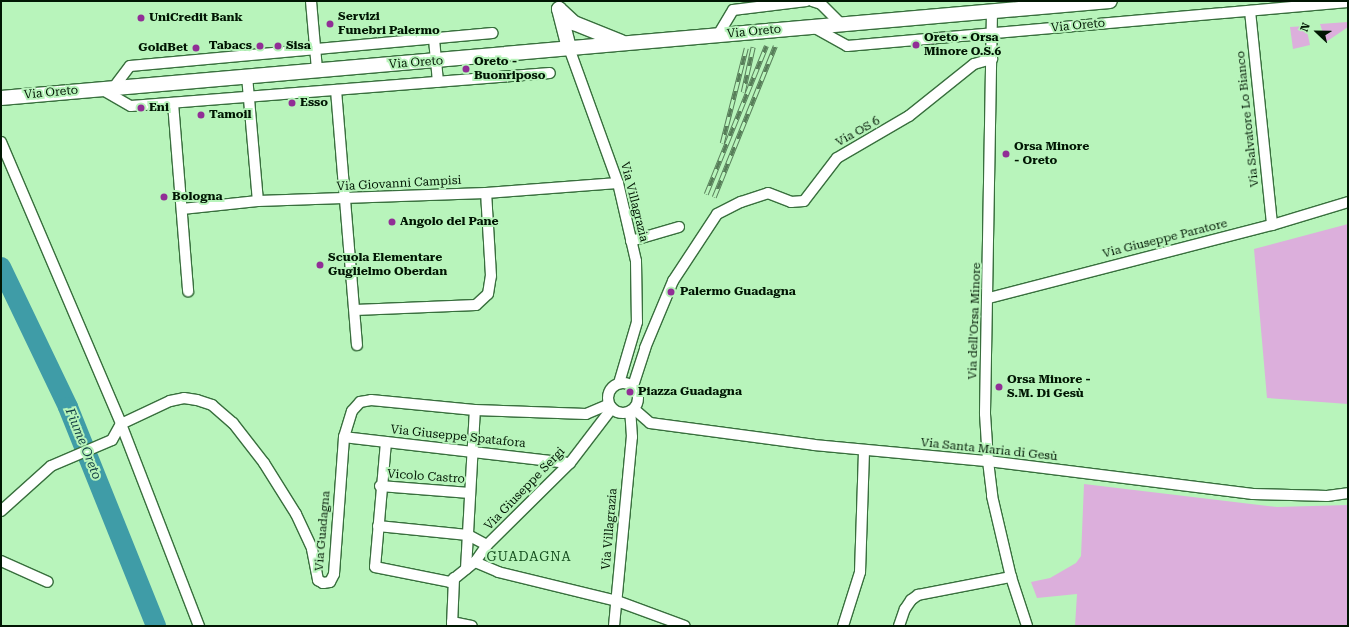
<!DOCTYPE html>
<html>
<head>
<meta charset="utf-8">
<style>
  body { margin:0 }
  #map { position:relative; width:1349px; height:627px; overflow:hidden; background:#b8f4bb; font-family:"Roboto Serif",serif }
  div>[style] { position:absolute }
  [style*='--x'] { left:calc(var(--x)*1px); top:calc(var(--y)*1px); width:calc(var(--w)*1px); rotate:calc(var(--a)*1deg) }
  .green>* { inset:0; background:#dcafdc }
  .river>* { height:20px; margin:-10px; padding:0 10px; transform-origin:10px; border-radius:10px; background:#3f9ca7 }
  .roads { filter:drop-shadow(1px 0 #386f3d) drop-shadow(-1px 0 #386f3d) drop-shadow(0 1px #386f3d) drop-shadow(0 -1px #386f3d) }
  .street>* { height:10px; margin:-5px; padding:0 5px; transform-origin:5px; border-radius:5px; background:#fff }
  .street>.ring { margin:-5px; padding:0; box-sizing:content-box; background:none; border:10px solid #fff; border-radius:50% }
  .secondary>* { height:14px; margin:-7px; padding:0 7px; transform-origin:7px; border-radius:7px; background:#fff }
  .rail>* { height:4.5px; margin-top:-2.25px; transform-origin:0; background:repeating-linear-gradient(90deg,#b8f4bb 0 9px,#577e59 0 18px); box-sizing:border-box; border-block:1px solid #577e59 }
  .dots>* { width:11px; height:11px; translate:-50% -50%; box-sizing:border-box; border:2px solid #b8f4bb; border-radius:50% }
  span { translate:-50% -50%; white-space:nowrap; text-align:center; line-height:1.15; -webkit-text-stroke:4px #b8f4bb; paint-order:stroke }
  .poi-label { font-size:12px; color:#011603; font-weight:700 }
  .left { translate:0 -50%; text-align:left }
  .right { translate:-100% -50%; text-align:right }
  .street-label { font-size:12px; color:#011603 }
  .water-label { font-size:13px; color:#123d42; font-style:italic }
  .neighbourhood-label { font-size:13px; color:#154e1e; letter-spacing:1px }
  .frame { position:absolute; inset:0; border:2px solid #011603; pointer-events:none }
  .north { position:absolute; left:1297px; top:12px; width:40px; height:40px; -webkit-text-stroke:3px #b8f4bb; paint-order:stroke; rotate:292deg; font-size:11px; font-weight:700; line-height:16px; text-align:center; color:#011603 }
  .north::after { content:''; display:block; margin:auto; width:14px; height:18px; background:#011603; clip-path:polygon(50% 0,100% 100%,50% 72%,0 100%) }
</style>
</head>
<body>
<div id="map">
  <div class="green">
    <div style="clip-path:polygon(1348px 22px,1348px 27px,1326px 42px,1320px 24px)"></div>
    <div style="clip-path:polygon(1306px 26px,1310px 45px,1293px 49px,1290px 27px)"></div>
    <div style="clip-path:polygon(1348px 224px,1348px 404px,1267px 398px,1254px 249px)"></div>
    <div style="clip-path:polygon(1084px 484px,1277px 507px,1348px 505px,1348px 626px,1075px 626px,1077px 594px,1037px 598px,1031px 582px,1050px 578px,1076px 563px,1081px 556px)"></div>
  </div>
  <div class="river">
    <div style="--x:1;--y:267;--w:155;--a:64.4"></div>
    <div style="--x:68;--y:407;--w:236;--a:68.1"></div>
  </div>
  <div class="roads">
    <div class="street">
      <div style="--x:311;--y:1;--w:69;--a:85"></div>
      <div style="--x:812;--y:1;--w:9;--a:18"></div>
      <div style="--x:821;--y:4;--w:28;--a:45"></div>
      <div style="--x:992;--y:11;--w:403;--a:91"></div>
      <div style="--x:985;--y:414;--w:47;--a:86.3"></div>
      <div style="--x:988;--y:461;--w:35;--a:83"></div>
      <div style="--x:992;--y:496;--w:83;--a:76.8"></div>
      <div style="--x:1011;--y:577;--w:52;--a:71.9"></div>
      <div style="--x:1250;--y:11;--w:215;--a:84.1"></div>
      <div style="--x:813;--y:27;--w:39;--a:29"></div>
      <div style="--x:847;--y:46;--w:503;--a:-5.02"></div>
      <div style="--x:718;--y:35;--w:29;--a:-59"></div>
      <div style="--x:733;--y:10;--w:74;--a:-7"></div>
      <div style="--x:434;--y:39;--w:43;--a:84.7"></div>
      <div style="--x:569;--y:48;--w:144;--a:70.1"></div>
      <div style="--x:618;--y:183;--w:80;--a:77"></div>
      <div style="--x:636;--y:261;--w:61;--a:89.1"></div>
      <div style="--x:637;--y:322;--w:64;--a:106.4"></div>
      <div style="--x:247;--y:76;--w:125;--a:85"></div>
      <div style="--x:114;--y:87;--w:26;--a:-53"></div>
      <div style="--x:130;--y:66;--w:364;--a:-5.2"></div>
      <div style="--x:101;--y:89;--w:34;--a:30"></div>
      <div style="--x:131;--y:106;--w:420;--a:-4.5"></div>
      <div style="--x:336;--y:90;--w:256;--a:85.3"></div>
      <div style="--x:173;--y:103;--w:189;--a:85.4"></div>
      <div style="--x:1;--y:142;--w:306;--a:66.9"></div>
      <div style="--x:121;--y:424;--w:217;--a:68.9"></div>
      <div style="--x:182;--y:209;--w:76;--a:-6"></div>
      <div style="--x:258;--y:201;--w:228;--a:-2"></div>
      <div style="--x:486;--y:193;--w:132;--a:-4.3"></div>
      <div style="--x:631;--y:241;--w:50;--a:-16.3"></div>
      <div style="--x:989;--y:298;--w:292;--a:-14.5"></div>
      <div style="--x:1272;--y:225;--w:79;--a:-16.8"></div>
      <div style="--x:355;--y:310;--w:121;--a:-2.4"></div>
      <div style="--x:476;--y:305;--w:16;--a:-43"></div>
      <div style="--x:488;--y:294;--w:18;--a:-81"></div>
      <div style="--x:491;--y:276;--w:83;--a:-93.4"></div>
      <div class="ring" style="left:608px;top:383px;width:20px;height:20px"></div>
      <div style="--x:633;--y:386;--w:40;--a:-72"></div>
      <div style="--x:645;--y:348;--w:73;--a:-67.3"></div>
      <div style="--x:673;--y:281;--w:80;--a:-56.7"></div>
      <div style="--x:717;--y:214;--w:27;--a:-27"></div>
      <div style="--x:741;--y:202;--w:28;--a:-18"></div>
      <div style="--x:768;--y:193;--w:25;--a:21"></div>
      <div style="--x:791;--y:202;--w:13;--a:-4"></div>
      <div style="--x:804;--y:201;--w:54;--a:-52.5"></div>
      <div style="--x:837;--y:158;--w:83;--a:-30.3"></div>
      <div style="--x:909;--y:116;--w:83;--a:-38.7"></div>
      <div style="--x:974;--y:64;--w:19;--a:-16"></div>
      <div style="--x:634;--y:409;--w:21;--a:41"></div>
      <div style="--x:650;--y:423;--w:165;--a:7.6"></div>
      <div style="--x:814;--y:445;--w:175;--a:5.3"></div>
      <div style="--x:988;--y:461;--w:267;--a:7.1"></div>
      <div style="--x:1253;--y:494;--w:74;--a:1.5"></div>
      <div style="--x:1327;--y:496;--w:21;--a:-8"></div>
      <div style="--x:344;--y:437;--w:227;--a:6.6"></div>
      <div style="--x:386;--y:442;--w:125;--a:95"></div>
      <div style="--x:375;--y:567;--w:76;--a:11.3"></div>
      <div style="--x:450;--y:582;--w:32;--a:-39"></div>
      <div style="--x:475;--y:562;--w:21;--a:-55"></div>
      <div style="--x:487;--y:545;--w:117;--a:-44.7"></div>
      <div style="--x:570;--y:463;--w:69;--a:-52.6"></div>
      <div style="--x:380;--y:486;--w:90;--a:4.4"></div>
      <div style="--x:1;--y:511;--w:67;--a:-42"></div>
      <div style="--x:51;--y:466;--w:66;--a:-23.1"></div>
      <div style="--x:112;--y:440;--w:18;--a:-61"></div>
      <div style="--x:121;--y:424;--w:54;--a:-25.1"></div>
      <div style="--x:170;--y:401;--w:14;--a:-12"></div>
      <div style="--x:184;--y:398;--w:13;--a:9"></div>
      <div style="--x:197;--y:400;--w:16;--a:18"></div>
      <div style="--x:212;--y:405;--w:28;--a:41"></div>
      <div style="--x:233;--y:423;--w:51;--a:52.2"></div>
      <div style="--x:264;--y:463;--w:60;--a:57.9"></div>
      <div style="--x:296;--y:514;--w:38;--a:65"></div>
      <div style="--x:312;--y:549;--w:32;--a:79"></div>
      <div style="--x:318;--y:580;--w:6;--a:31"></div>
      <div style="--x:323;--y:583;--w:7;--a:-8"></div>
      <div style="--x:330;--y:582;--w:9;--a:-63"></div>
      <div style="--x:334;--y:574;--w:137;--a:-85.8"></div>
      <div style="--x:344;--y:437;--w:27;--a:-73"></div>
      <div style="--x:352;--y:411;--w:12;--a:-48"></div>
      <div style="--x:360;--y:402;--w:11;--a:-10"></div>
      <div style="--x:371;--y:400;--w:104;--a:5.5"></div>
      <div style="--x:475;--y:410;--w:111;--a:2.1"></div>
      <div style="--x:586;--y:414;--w:25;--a:-23"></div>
      <div style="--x:378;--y:526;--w:90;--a:5.7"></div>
      <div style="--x:468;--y:535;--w:21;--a:28"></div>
      <div style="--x:1;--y:561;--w:51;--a:24.1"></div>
      <div style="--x:475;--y:562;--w:25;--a:23"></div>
      <div style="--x:498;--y:572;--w:122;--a:13.7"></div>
      <div style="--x:617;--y:601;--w:72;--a:20.2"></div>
      <div style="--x:466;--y:569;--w:159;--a:-86.8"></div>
      <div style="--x:452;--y:622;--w:20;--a:11"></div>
      <div style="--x:452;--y:626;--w:48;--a:-87.6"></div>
      <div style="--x:614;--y:626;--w:190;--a:-84.6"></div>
      <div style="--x:632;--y:437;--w:26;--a:-94"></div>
      <div style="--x:843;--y:626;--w:57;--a:-72.5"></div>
      <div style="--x:860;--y:572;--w:122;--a:-88.1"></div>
      <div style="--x:899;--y:626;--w:18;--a:-71"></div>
      <div style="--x:905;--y:609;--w:11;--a:-56"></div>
      <div style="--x:911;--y:600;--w:9;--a:-36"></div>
      <div style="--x:918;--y:595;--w:95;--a:-11"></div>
    </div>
    <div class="secondary">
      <div style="--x:559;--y:9;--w:21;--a:43"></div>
      <div style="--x:574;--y:23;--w:51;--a:22"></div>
      <div style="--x:559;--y:9;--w:40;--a:75.6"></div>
      <div style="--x:1;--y:98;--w:1113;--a:-5"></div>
    </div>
  </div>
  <div class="rail">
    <div style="--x:743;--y:92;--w:46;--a:-77.5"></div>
    <div style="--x:722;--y:143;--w:98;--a:-75.8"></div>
    <div style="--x:706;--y:194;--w:160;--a:-67.9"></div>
    <div style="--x:714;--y:197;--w:163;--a:-68"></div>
  </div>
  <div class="dots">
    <div style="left:141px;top:18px;background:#912e96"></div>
    <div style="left:330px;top:24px;background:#912e96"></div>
    <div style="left:916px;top:45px;background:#912e96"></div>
    <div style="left:260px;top:46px;background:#912e96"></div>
    <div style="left:278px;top:46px;background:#912e96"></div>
    <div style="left:196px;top:48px;background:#912e96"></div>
    <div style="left:466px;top:69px;background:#912e96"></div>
    <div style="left:292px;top:103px;background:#912e96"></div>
    <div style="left:141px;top:108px;background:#912e96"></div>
    <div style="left:201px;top:115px;background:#912e96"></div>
    <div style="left:1006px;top:154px;background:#912e96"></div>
    <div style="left:164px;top:197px;background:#912e96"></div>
    <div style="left:392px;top:222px;background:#912e96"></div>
    <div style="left:320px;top:265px;background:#912e96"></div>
    <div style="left:671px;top:292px;background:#912e96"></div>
    <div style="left:999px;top:387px;background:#912e96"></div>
    <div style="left:630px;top:392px;background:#912e96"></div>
  </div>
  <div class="poi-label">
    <span class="left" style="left:338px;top:24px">Servizi<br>Funebri Palermo</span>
    <span class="left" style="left:149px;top:18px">UniCredit Bank</span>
    <span class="left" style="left:924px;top:45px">Oreto - Orsa<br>Minore O.S.6</span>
    <span class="right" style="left:252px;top:46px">Tabacs</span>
    <span class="left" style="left:286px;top:46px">Sisa</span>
    <span class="right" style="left:188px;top:48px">GoldBet</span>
    <span class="left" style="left:474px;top:69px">Oreto -<br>Buonriposo</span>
    <span class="left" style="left:300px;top:103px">Esso</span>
    <span class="left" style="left:149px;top:108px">Eni</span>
    <span class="left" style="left:209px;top:115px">Tamoil</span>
    <span class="left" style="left:1014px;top:154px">Orsa Minore<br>- Oreto</span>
    <span class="left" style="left:172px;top:197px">Bologna</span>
    <span class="left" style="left:400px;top:222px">Angolo del Pane</span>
    <span class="left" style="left:328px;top:265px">Scuola Elementare<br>Guglielmo Oberdan</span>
    <span class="left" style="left:680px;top:292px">Palermo Guadagna</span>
    <span class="left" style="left:1007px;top:387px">Orsa Minore -<br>S.M. Di Gesù</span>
    <span class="left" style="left:638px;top:392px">Piazza Guadagna</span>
  </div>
  <div class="street-label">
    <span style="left:1078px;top:26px;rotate:-5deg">Via Oreto</span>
    <span style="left:754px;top:32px;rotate:-5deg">Via Oreto</span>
    <span style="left:416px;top:63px;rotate:-4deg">Via Oreto</span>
    <span style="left:51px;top:93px;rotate:-5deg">Via Oreto</span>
    <span style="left:1248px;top:119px;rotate:-96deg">Via Salvatore Lo Bianco</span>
    <span style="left:858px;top:132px;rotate:-29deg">Via OS 6</span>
    <span style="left:399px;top:184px;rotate:-3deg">Via Giovanni Campisi</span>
    <span style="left:634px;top:202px;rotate:76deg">Via Villagrazia</span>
    <span style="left:1165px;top:239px;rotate:-14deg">Via Giuseppe Paratore</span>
    <span style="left:975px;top:321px;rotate:-88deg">Via dell'Orsa Minore</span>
    <span style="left:458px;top:437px;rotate:6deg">Via Giuseppe Spatafora</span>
    <span style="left:989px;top:450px;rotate:6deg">Via Santa Maria di Gesù</span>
    <span style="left:426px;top:477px;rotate:4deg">Vicolo Castro</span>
    <span style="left:525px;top:489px;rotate:-46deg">Via Giuseppe Sergi</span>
    <span style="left:610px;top:529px;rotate:-85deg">Via Villagrazia</span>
    <span style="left:323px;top:531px;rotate:-85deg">Via Guadagna</span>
  </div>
  <div class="water-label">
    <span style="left:83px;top:444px;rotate:68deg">Fiume Oreto</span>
  </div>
  <div class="neighbourhood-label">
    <span style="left:529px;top:557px">GUADAGNA</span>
  </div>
  <div class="frame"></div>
  <div class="north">N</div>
</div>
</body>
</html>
